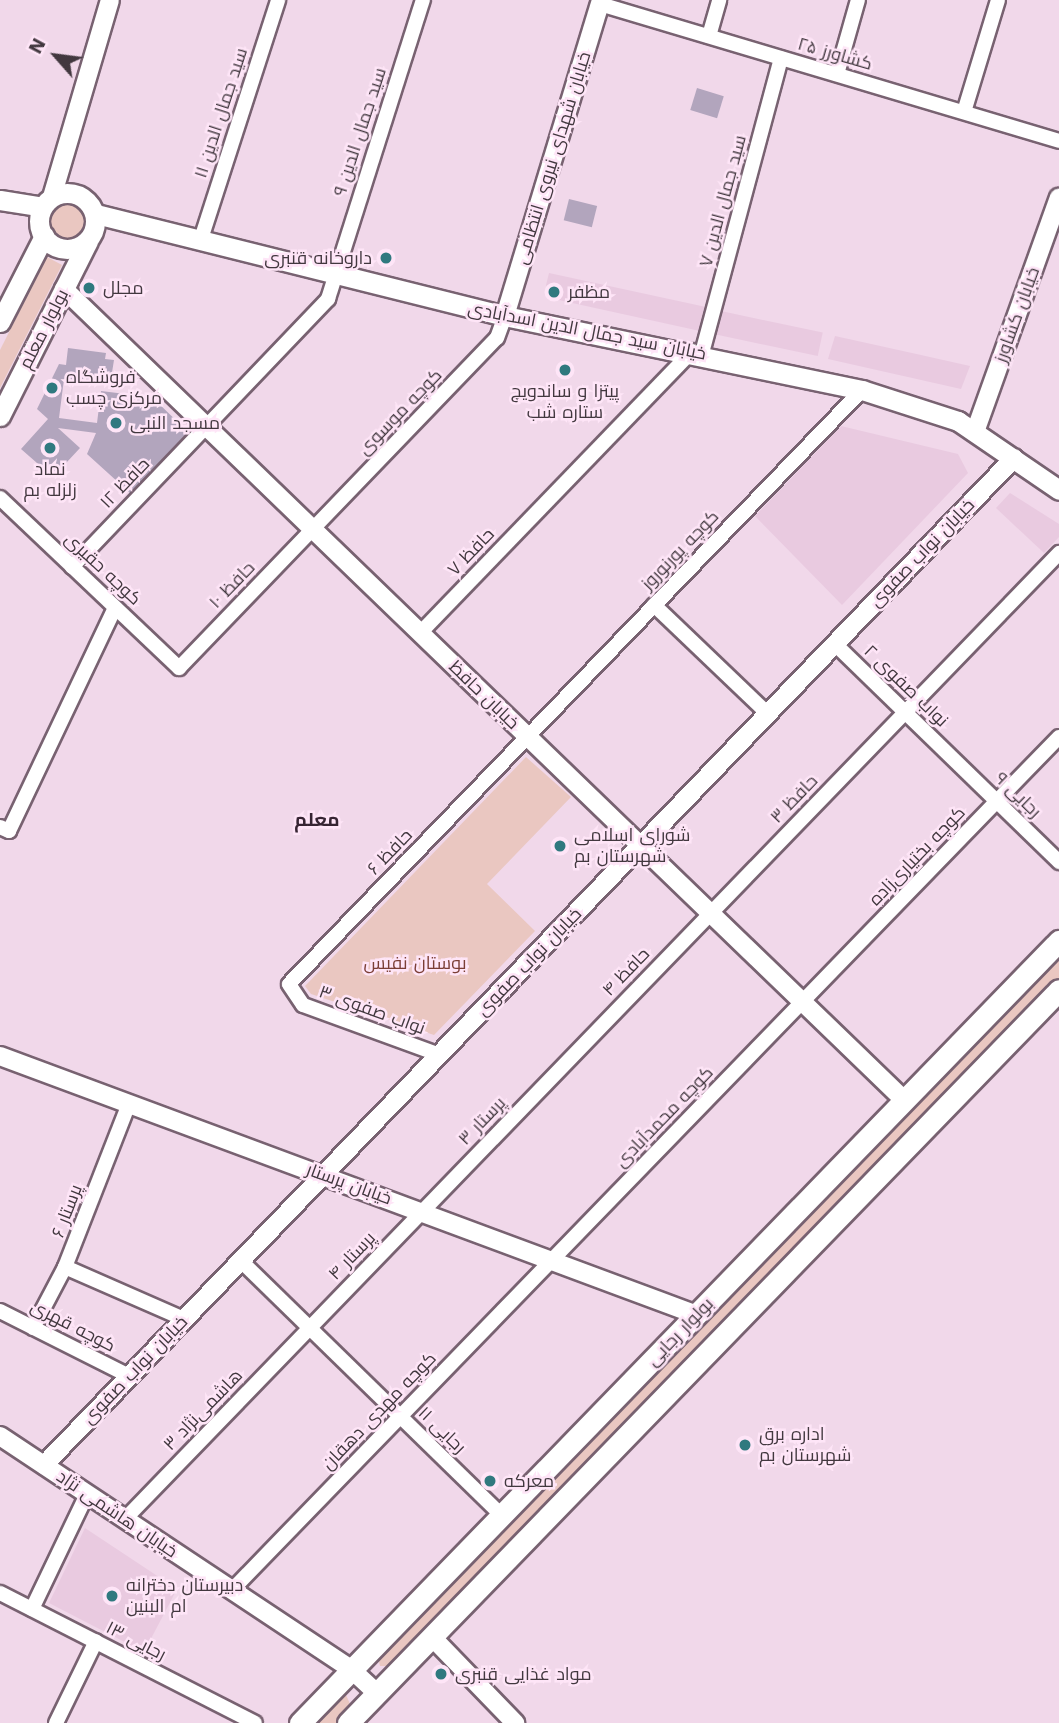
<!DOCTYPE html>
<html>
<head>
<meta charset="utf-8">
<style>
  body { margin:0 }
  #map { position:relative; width:1059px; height:1723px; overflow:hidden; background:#f1d8ea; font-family:"Work Sans",Cairo,sans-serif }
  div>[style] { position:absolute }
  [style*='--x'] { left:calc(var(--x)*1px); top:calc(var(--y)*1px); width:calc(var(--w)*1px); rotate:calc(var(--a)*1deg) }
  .built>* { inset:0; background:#e9cae0; transform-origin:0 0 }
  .green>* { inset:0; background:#eac7c1 }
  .round { border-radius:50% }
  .building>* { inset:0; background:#b2a5bd; transform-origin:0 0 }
  .roads { filter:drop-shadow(2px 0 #786271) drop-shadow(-2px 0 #786271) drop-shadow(0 2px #786271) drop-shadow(0 -2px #786271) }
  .minor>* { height:14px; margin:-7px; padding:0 7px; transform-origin:7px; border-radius:7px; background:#fff }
  .tertiary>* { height:18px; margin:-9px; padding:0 9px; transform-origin:9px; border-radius:9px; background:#fff }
  .secondary>* { height:19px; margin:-9.5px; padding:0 9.5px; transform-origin:9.5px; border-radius:9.5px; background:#fff }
  .secondary>.ring { margin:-9.5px; padding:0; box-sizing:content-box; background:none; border:19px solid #fff; border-radius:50% }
  .primary>* { height:21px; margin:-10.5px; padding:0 10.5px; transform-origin:10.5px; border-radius:10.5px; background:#fff }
  .dots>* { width:19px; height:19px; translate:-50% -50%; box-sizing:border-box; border:4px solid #fee5f7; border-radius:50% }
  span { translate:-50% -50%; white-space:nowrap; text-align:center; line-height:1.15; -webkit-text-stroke:5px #fee5f7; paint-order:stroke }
  .street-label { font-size:18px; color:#42383f }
  .poi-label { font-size:18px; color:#42383f }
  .right { translate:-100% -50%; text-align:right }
  .left { translate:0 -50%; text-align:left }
  .park-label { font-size:18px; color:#7b3e35 }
  .neighbourhood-label { font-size:19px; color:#372533; font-weight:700 }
  .north { position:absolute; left:21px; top:21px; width:70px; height:70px; -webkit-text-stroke:5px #fee5f7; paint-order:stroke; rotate:298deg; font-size:19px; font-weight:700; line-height:28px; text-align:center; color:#42383f }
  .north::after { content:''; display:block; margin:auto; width:24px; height:32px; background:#42383f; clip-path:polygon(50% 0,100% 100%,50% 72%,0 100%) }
</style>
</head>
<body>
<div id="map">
  <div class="built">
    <div style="clip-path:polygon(549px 273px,706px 307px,700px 331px,554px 299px,546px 285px)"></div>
    <div style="left:721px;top:311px;width:104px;height:24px;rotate:12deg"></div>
    <div style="clip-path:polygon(835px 336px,912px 353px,970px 366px,961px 389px,828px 359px)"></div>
    <div style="clip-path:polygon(841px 426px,958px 454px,968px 473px,842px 605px,755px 516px)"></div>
    <div style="clip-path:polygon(1010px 493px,1059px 524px,1059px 537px,1044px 553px,996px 508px)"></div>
    <div style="clip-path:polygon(85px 1528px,177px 1589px,144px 1652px,49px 1603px)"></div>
  </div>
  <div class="green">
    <div class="round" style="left:49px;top:203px;width:36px;height:36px"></div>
    <div style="clip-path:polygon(47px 257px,62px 265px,0 388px,0 350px)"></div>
    <div style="clip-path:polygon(526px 757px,571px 797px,487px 884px,535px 931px,434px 1035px,311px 994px,305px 986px)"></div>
    <div style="clip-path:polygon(1059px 953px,1059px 978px,392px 1666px,380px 1666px,378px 1657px)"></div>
    <div style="clip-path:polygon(346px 1695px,351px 1706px,336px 1723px,312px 1723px)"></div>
  </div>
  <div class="building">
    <div style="left:697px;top:88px;width:28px;height:23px;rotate:17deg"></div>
    <div style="left:569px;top:199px;width:29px;height:22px;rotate:14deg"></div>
    <div style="clip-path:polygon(68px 348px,106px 353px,105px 359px,114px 360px,110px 385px,64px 379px,59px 418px,97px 423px,101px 391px,142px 396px,141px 404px,153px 398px,188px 432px,130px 493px,87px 454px,96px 433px,58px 428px,80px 448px,53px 477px,21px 449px,48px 419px,37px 409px,59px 364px,66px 365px)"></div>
  </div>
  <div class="roads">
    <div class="minor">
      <div style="--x:600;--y:4;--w:479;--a:16.6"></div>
      <div style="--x:709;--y:36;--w:37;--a:-74"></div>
      <div style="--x:837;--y:74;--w:77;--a:-74.2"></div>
      <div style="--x:964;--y:112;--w:117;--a:-73.1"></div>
      <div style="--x:201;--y:239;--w:251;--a:-72.1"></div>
      <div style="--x:702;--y:353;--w:305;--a:-75"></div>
      <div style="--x:0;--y:498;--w:247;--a:43.5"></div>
      <div style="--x:179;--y:668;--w:458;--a:-46.1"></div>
      <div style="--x:497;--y:338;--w:23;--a:-70"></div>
      <div style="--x:72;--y:567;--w:371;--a:-46.3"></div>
      <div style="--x:328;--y:299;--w:314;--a:-72.4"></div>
      <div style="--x:654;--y:605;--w:158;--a:43.7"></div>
      <div style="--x:420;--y:633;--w:392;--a:-46"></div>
      <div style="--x:835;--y:644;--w:313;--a:44.2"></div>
      <div style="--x:0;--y:827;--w:10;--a:24"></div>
      <div style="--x:9;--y:831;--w:247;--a:-64.6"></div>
      <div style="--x:440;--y:1055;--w:146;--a:-159.9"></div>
      <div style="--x:303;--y:1005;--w:25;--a:-124"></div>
      <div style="--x:289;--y:984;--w:825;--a:-46.03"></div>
      <div style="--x:241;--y:1261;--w:365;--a:44.3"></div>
      <div style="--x:65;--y:1267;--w:130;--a:23.6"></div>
      <div style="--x:0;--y:1311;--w:144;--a:26.7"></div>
      <div style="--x:33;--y:1328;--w:69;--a:-62.3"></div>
      <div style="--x:65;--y:1267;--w:175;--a:-68.6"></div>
      <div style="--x:125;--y:1519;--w:1344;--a:-45.96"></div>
      <div style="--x:232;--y:1590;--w:1188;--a:-45.89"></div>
      <div style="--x:0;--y:1593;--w:286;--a:27"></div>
      <div style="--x:32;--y:1609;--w:127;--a:-64.4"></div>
      <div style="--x:56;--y:1723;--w:91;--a:-64"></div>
    </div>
    <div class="tertiary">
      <div style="--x:52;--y:197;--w:205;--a:-73.6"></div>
      <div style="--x:64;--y:289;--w:1169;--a:43.99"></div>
      <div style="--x:505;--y:316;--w:330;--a:-73.1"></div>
      <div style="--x:975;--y:432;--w:249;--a:-70.3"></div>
      <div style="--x:0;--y:1056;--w:744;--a:20.38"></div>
      <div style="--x:0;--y:1436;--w:423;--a:33.6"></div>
      <div style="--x:352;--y:1670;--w:34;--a:43"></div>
      <div style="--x:44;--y:1465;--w:1398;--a:-46.07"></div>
      <div style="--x:432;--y:1637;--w:120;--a:46"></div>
    </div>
    <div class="secondary">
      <div class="ring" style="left:39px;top:193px;width:37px;height:37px"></div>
      <div style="--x:0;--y:200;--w:39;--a:9"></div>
      <div style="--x:96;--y:214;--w:422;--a:14"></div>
      <div style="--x:505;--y:316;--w:365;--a:11.7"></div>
      <div style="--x:862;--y:390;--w:101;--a:17.9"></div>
      <div style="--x:958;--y:421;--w:122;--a:34.3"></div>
      <div style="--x:0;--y:322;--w:97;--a:-62.9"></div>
      <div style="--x:0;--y:416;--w:196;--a:-63.3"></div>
    </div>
    <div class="primary">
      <div style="--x:300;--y:1723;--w:1090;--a:-45.86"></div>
      <div style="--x:348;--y:1723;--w:1021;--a:-45.87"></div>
    </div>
  </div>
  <div class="dots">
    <div style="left:386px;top:258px;background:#30797f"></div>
    <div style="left:89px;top:288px;background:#30797f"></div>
    <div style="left:554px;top:292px;background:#30797f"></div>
    <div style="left:565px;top:370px;background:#30797f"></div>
    <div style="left:52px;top:388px;background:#30797f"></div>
    <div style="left:116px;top:423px;background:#30797f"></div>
    <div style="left:50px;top:448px;background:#30797f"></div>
    <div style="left:560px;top:846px;background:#30797f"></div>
    <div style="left:745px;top:1445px;background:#30797f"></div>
    <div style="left:490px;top:1481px;background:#30797f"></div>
    <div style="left:112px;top:1596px;background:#30797f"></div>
    <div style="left:441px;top:1674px;background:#30797f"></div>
  </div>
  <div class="street-label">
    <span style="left:835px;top:54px;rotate:16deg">کشاورز ۲۵</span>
    <span style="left:221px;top:113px;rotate:-72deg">سید جمال الدین ۱۱</span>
    <span style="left:360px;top:132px;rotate:-72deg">سید جمال الدین ۹</span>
    <span style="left:553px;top:158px;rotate:-73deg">خیابان شهدای نیروی انتظامی</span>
    <span style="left:723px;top:201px;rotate:-75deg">سید جمال الدین ۷</span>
    <span style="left:1017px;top:315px;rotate:-70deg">خیابان کشاورز</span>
    <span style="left:44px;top:329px;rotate:-63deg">بولوار معلم</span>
    <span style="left:587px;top:331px;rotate:11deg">خیابان سید جمال الدین اسدآبادی</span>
    <span style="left:400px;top:412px;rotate:-46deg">کوچه موسوی</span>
    <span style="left:125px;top:483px;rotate:-46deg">حافظ ۱۲</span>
    <span style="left:680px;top:550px;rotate:-46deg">کوچه پورنوروز</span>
    <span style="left:471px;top:552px;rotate:-46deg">حافظ ۷</span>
    <span style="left:922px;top:553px;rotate:-46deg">خیابان نواب صفوی</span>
    <span style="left:103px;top:569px;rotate:43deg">کوچه حقیری</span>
    <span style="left:232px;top:585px;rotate:-46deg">حافظ ۱۰</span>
    <span style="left:906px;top:686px;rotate:44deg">نواب صفوی ۲</span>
    <span style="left:484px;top:695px;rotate:44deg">خیابان حافظ</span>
    <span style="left:1018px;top:795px;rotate:44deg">رجایی ۹</span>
    <span style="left:794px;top:799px;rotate:-46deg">حافظ ۳</span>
    <span style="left:390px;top:852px;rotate:-46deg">حافظ ۶</span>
    <span style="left:917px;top:856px;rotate:-46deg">کوچه بختیاری‌زاده</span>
    <span style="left:529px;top:962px;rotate:-46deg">خیابان نواب صفوی</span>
    <span style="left:626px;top:972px;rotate:-46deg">حافظ ۴</span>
    <span style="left:372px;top:1010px;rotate:20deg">نواب صفوی ۳</span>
    <span style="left:664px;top:1117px;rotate:-46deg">کوچه محمدآبادی</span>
    <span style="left:482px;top:1121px;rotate:-46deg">پرستار ۳</span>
    <span style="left:349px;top:1184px;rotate:20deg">خیابان پرستار</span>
    <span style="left:67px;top:1211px;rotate:-69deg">پرستار ۶</span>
    <span style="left:352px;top:1256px;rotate:-46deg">پرستار ۴</span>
    <span style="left:73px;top:1326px;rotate:27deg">کوچه قهری</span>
    <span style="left:680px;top:1332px;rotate:-46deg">بولوار رجایی</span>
    <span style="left:135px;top:1370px;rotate:-46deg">خیابان نواب صفوی</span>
    <span style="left:203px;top:1410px;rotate:-46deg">هاشمی‌نژاد ۳</span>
    <span style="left:379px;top:1411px;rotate:-46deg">کوچه مهدی دهقان</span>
    <span style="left:442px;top:1430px;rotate:44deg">رجایی ۱۱</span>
    <span style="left:117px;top:1514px;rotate:34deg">خیابان هاشمی نژاد</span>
    <span style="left:136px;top:1641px;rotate:27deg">رجایی ۱۳</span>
  </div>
  <div class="poi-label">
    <span class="right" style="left:372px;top:258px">داروخانه قنبری</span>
    <span class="left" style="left:103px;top:288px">مجلل</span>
    <span class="left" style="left:568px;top:292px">مظفر</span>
    <span class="left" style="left:66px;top:388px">فروشگاه<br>مرکزی چسب</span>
    <span style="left:565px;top:402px">پیتزا و ساندویچ<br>ستاره شب</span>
    <span class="left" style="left:130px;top:423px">مسجد النبی</span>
    <span style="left:50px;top:480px">نماد<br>زلزله بم</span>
    <span class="left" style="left:574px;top:846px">شورای اسلامی<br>شهرستان بم</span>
    <span class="left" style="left:759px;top:1445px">اداره برق<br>شهرستان بم</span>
    <span class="left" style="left:504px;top:1481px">معرکه</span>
    <span class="left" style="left:126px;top:1596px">دبیرستان دخترانه<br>ام البنین</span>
    <span class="left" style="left:455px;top:1674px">مواد غذایی قنبری</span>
  </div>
  <div class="park-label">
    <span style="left:415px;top:963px">بوستان نفیس</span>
  </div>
  <div class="neighbourhood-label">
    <span style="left:317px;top:820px">معلم</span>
  </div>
  <div class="north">N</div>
</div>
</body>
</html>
